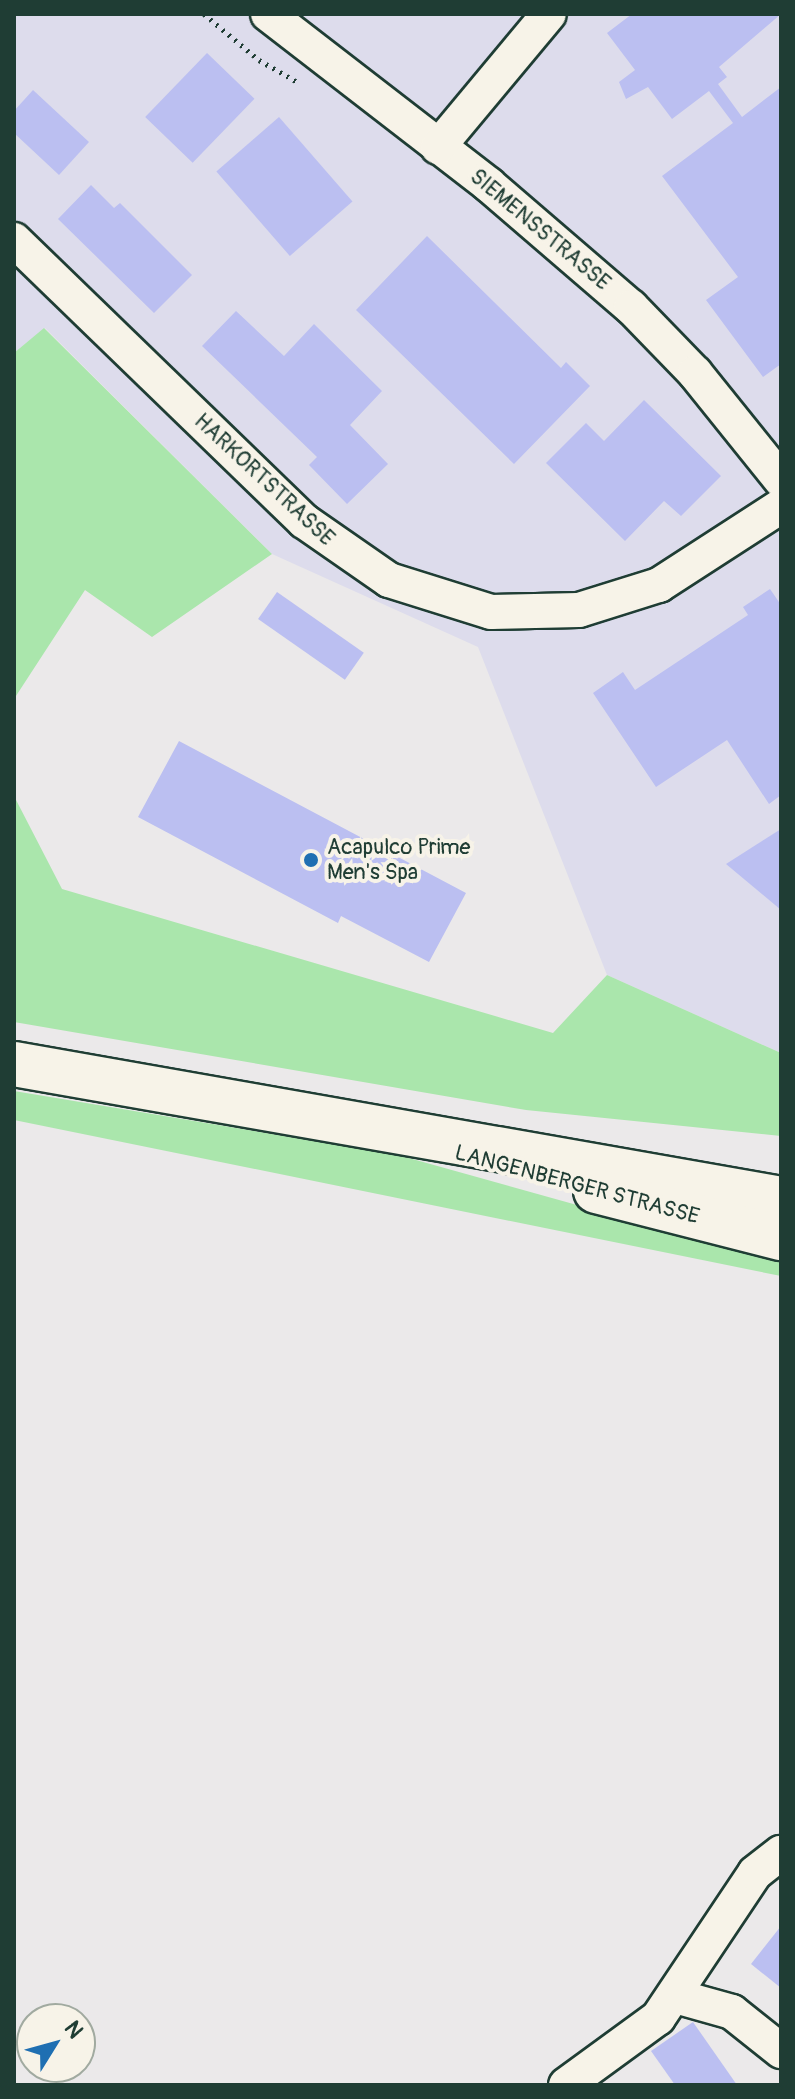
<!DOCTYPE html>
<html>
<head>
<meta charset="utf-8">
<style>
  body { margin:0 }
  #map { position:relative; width:795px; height:2099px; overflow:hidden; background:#ebe9ea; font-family:Pangolin,sans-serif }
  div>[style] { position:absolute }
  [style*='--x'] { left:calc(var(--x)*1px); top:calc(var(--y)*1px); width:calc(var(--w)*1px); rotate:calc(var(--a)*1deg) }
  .built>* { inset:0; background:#dddcec }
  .green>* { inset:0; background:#aae6ac }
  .building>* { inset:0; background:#bbbff1; transform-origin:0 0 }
  .path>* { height:5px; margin-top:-2.5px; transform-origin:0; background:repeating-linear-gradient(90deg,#1f3d34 0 2px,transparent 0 8px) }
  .roads { filter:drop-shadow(2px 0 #1f3d34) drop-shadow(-2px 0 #1f3d34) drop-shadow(0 2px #1f3d34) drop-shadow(0 -2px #1f3d34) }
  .minor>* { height:34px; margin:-17px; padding:0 17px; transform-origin:17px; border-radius:17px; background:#f7f3e8 }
  .major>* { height:44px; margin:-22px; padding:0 22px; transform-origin:22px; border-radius:22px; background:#f7f3e8 }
  .dots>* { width:22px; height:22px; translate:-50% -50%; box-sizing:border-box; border:4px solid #f7f3e8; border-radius:50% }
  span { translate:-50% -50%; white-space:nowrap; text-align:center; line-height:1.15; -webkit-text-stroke:8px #f7f3e8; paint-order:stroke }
  .street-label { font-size:22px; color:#1f3d34 }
  .poi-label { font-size:22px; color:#1f3d34 }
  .left { translate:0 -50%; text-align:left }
  .frame { position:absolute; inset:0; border:16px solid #1f3d34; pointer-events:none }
  .north { position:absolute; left:16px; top:2003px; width:80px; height:80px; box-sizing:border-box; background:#f7f3e8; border:2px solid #a1aaa0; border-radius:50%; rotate:53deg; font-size:22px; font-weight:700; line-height:32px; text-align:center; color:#1f3d34 }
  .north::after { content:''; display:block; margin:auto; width:28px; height:36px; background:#1f6fb2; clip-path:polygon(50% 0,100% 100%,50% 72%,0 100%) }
</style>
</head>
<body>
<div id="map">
  <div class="built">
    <div style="clip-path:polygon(14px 14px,781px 14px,781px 1053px,607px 975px,478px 647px,272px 554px,45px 328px,14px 353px)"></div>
  </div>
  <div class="green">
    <div style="clip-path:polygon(44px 328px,272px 554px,152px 637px,85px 590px,14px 699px,14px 353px)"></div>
    <div style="clip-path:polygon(14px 796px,62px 889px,553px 1033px,607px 975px,781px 1053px,781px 1136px,526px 1110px,14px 1022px)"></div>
    <div style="clip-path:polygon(14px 1091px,398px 1155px,781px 1262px,781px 1276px,14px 1120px)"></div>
  </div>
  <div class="building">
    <div style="clip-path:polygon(632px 14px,781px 14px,719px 67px,727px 77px,718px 84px,742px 117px,781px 87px,781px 364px,763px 377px,706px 300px,738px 277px,662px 176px,733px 123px,709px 91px,672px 119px,648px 87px,626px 99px,619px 82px,635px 70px,607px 33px)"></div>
    <div style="left:207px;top:53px;width:66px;height:89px;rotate:44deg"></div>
    <div style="clip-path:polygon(33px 90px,89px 142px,59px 175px,14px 133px,14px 111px)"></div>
    <div style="left:279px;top:117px;width:112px;height:83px;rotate:49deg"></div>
    <div style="clip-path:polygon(91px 185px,114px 208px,120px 203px,192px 275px,154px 313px,58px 219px)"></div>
    <div style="clip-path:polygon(427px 236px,561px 368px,566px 362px,590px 386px,514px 464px,356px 310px)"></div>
    <div style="clip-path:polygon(236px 311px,284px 356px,314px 324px,382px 391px,350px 425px,388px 464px,347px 504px,309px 465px,317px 457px,202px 346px)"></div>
    <div style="clip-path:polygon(644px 400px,721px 476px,681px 516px,664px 501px,625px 541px,546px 463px,586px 423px,604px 441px)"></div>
    <div style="clip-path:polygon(770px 589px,781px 605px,781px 795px,769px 804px,727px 740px,656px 787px,593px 693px,623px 672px,635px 690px,748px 615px,743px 607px)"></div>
    <div style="left:277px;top:592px;width:106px;height:33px;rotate:35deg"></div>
    <div style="clip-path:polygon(179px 741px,466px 893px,429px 962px,341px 916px,338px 923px,138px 817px)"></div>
    <div style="clip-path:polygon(781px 829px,781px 910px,726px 864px)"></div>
    <div style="clip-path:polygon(781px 1926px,781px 1988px,751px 1964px)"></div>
    <div style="clip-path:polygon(693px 2022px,737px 2085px,675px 2085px,651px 2051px)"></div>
  </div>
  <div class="path">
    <div style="--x:204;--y:14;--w:72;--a:39.9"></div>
    <div style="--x:259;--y:60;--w:46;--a:29.9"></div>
  </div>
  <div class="roads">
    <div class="minor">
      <div style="--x:268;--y:14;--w:279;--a:37.7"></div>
      <div style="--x:489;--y:185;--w:187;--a:40.7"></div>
      <div style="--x:631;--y:307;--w:92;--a:45.9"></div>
      <div style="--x:695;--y:373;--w:137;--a:51.2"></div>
      <div style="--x:438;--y:147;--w:173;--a:-50.2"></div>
      <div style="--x:14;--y:240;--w:404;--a:44.1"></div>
      <div style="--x:304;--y:521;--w:103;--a:34.8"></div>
      <div style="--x:389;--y:580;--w:107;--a:17.4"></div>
      <div style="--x:491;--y:612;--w:88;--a:-1.3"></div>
      <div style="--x:579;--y:610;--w:84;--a:-17.4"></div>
      <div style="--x:659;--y:585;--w:145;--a:-32.9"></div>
      <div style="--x:675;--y:1996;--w:59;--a:15.7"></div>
      <div style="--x:732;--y:2012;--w:63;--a:38.5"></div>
      <div style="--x:566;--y:2085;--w:114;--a:-36.1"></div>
      <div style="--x:658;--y:2018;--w:174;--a:-56.2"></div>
      <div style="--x:755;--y:1873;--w:33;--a:-38"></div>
    </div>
    <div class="major">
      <div style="--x:14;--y:1064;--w:779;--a:9.98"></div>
      <div style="--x:596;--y:1191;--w:191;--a:14.3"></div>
    </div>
  </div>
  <div class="dots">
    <div style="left:311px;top:860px;background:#1f6fb2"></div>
  </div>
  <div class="street-label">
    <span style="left:540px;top:230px;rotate:40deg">SIEMENSSTRASSE</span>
    <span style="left:264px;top:480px;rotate:43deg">HARKORTSTRASSE</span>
    <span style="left:577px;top:1185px;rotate:15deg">LANGENBERGER STRASSE</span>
  </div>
  <div class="poi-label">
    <span class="left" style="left:327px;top:860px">Acapulco Prime<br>Men's Spa</span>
  </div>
  <div class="frame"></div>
  <div class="north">N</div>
</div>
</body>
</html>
